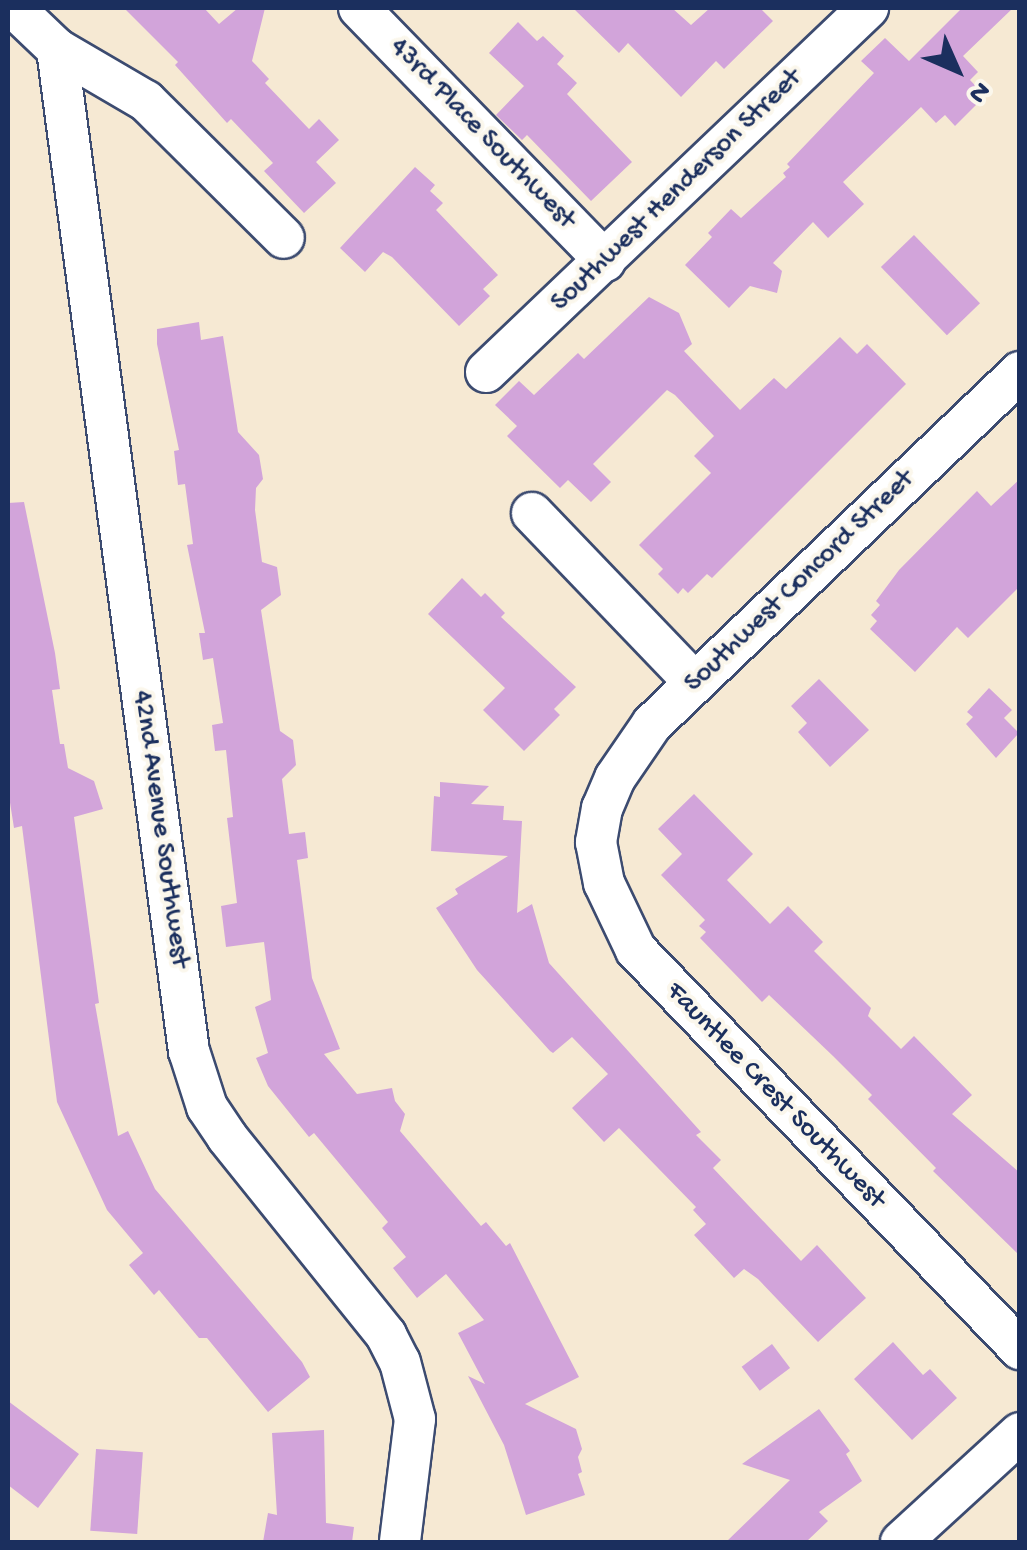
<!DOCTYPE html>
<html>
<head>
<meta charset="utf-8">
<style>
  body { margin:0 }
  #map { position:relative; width:1027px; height:1550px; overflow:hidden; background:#f6e9d3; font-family:"Gochi Hand",sans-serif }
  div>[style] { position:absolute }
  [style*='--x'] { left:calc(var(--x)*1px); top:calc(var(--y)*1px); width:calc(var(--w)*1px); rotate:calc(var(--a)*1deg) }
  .building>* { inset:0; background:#d2a4da; transform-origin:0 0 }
  .roads { filter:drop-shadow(2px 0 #3c4b70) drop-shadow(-2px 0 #3c4b70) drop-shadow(0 2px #3c4b70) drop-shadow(0 -2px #3c4b70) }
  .minor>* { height:40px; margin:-20px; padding:0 20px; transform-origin:20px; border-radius:20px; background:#fff }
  span { translate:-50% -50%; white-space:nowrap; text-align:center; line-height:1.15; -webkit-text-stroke:8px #fbf7ec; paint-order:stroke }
  .street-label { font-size:28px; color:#1b2f5e }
  .frame { position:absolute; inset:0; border:10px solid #1b2f5e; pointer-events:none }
  .north { position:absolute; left:907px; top:20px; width:100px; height:100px; -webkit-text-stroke:8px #fbf7ec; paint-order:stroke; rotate:135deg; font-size:28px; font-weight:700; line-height:40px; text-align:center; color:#1b2f5e }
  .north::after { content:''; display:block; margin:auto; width:35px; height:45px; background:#1b2f5e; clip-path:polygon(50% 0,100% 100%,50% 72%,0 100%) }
</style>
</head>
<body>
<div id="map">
  <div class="building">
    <div style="clip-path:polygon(124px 8px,204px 8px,219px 24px,238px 8px,265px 8px,252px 61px,269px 79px,265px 83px,309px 129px,319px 119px,339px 140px,316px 162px,336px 183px,304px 213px,264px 171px,273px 163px,231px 119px,227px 123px,175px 65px,178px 62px)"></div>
    <div style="clip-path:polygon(573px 8px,672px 8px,691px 25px,710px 8px,760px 8px,773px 21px,724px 69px,716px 61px,681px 97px,628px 43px,619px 53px)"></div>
    <div style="clip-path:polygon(962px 8px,1013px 8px,963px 56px,978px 72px,970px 80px,985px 96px,955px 126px,945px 115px,936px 123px,921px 107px,843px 182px,864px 204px,828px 238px,813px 222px,773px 263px,782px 271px,777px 293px,750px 286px,729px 308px,685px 265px,712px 237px,708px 233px,731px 209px,741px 218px,786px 177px,783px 173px,790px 167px,787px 164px,874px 73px,861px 61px,885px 38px,909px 61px)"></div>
    <div style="clip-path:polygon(518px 22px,537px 41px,543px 36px,564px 56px,557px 64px,577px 83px,567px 94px,632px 162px,591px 201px,527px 135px,522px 140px,496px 115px,524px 86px,489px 53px)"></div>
    <div style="clip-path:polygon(415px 167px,435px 185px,430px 191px,443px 203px,436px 210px,498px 275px,483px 289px,490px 296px,459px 326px,392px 257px,383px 252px,365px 272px,340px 248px)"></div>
    <div style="left:914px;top:235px;width:95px;height:46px;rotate:46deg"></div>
    <div style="clip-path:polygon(649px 297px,679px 313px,692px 344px,684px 351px,740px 410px,774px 378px,786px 389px,840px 337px,857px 354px,867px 344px,906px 384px,712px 578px,707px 574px,688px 593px,683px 588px,678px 594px,658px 574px,663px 569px,639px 545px,711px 473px,694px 456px,714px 436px,675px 395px,667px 390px,593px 464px,611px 482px,591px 502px,568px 480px,560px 488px,507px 436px,517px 426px,495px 405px,519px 381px,534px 395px,578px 353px,584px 359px)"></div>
    <div style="clip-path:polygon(199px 322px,201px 340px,223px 336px,238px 432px,259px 455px,263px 479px,256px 488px,255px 510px,262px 562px,277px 567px,281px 595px,261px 610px,280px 731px,293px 740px,296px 765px,282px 779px,289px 834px,305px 832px,308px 858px,297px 860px,312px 978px,340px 1049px,324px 1054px,357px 1094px,392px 1088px,395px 1101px,405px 1114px,400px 1131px,481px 1226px,486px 1222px,506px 1246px,510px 1243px,579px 1377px,525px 1404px,576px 1429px,582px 1449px,578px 1457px,582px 1472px,578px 1474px,585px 1495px,526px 1515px,504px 1445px,468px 1376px,485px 1384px,458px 1333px,484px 1320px,446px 1274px,417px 1298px,393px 1268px,406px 1257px,382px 1228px,388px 1222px,314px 1133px,309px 1137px,268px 1086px,256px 1058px,268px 1053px,255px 1007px,271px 1000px,264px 942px,226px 947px,221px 906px,237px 903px,227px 818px,233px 817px,226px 750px,215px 751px,212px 725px,223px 723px,213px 658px,203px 660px,199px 633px,205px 633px,187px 545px,193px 544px,185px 484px,178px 485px,174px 451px,179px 450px,157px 344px,157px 329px)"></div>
    <div style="clip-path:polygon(1020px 479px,1020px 586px,968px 638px,957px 627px,915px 672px,870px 629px,877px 621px,871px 615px,880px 605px,876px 601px,899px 570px,977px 491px,991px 506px)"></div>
    <div style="clip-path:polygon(24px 502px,55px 653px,60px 689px,52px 690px,60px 744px,64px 744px,68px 768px,94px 781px,103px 809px,74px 817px,99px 1003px,95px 1004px,118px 1136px,128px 1131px,155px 1189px,302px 1362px,310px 1377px,268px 1412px,207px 1338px,199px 1338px,159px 1290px,154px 1295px,129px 1265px,143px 1253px,107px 1210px,57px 1102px,22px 826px,14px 828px,8px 790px,8px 503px)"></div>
    <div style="clip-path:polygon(462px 578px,481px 597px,485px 593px,505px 613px,501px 617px,576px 687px,554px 709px,560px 715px,524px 751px,483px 710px,505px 688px,428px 614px)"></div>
    <div style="clip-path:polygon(819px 679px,869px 730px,830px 767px,798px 732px,807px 723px,791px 706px)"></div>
    <div style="clip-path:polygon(989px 688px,1012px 710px,1004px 718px,1019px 733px,996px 758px,966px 724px,973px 717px,967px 712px)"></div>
    <div style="clip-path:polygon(440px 782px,489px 786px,471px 804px,504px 806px,503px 820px,522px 821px,517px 913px,532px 904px,549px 963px,701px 1132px,696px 1135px,721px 1160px,713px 1168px,801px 1261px,817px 1245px,866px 1298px,818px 1342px,758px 1279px,744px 1269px,734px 1278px,694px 1235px,706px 1224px,693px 1210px,696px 1207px,619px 1128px,604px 1142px,572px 1108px,608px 1074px,572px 1037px,553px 1053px,550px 1051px,477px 970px,436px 908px,458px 894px,455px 889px,508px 856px,431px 851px,434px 796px,440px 797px)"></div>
    <div style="clip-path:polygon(694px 794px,753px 854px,727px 880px,770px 924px,788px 906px,823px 942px,814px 951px,871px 1008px,868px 1016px,901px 1049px,914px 1036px,972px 1095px,952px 1114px,1020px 1173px,1020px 1256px,933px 1171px,936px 1168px,868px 1099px,872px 1095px,833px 1056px,769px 995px,762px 1002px,700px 938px,706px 932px,699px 926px,705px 920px,661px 875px,682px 854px,658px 829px)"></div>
    <div style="clip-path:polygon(893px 1342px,923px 1375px,930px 1369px,957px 1398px,912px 1440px,854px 1379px)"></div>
    <div style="left:772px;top:1344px;width:30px;height:38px;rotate:53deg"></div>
    <div style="clip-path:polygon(8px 1401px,79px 1454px,38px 1508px,8px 1485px)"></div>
    <div style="clip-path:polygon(819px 1409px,850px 1451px,846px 1454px,862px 1481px,819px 1512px,828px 1521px,806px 1542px,726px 1542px,790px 1480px,742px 1464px)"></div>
    <div style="clip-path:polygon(324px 1430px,326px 1523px,354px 1527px,352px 1542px,263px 1542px,268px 1513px,277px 1515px,272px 1433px)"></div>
    <div style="left:96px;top:1449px;width:47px;height:82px;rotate:4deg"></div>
  </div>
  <div class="roads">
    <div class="minor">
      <div style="--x:14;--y:8;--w:59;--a:43.6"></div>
      <div style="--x:57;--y:49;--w:103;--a:30.3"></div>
      <div style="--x:146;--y:101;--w:194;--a:44.8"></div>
      <div style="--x:359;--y:8;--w:353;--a:45.8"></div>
      <div style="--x:57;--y:49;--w:1011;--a:82.5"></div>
      <div style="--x:189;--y:1051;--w:59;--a:72.2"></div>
      <div style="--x:207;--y:1107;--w:36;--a:56"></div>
      <div style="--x:227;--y:1137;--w:254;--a:51.2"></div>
      <div style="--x:386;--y:1335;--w:30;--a:63"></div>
      <div style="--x:400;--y:1362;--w:59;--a:75.3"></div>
      <div style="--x:415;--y:1419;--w:124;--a:97"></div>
      <div style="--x:486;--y:372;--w:528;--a:-43.62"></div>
      <div style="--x:1020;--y:372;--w:509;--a:136.27"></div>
      <div style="--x:652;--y:724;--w:65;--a:124.4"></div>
      <div style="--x:615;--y:778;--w:33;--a:113"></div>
      <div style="--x:602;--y:808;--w:35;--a:100"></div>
      <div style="--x:596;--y:842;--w:42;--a:79"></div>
      <div style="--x:604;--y:883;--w:74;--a:64.5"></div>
      <div style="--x:636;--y:950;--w:554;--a:46.1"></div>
      <div style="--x:532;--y:513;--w:234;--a:46.2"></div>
      <div style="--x:901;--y:1542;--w:161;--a:-42.5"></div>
    </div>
  </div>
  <div class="street-label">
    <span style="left:482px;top:134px;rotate:46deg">43rd Place Southwest</span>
    <span style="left:677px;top:191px;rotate:-44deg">Southwest Henderson Street</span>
    <span style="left:800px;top:582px;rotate:-44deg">Southwest Concord Street</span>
    <span style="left:160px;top:829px;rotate:82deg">42nd Avenue Southwest</span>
    <span style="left:775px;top:1096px;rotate:46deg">Fauntlee Crest Southwest</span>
  </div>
  <div class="frame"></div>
  <div class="north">N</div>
</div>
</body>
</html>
